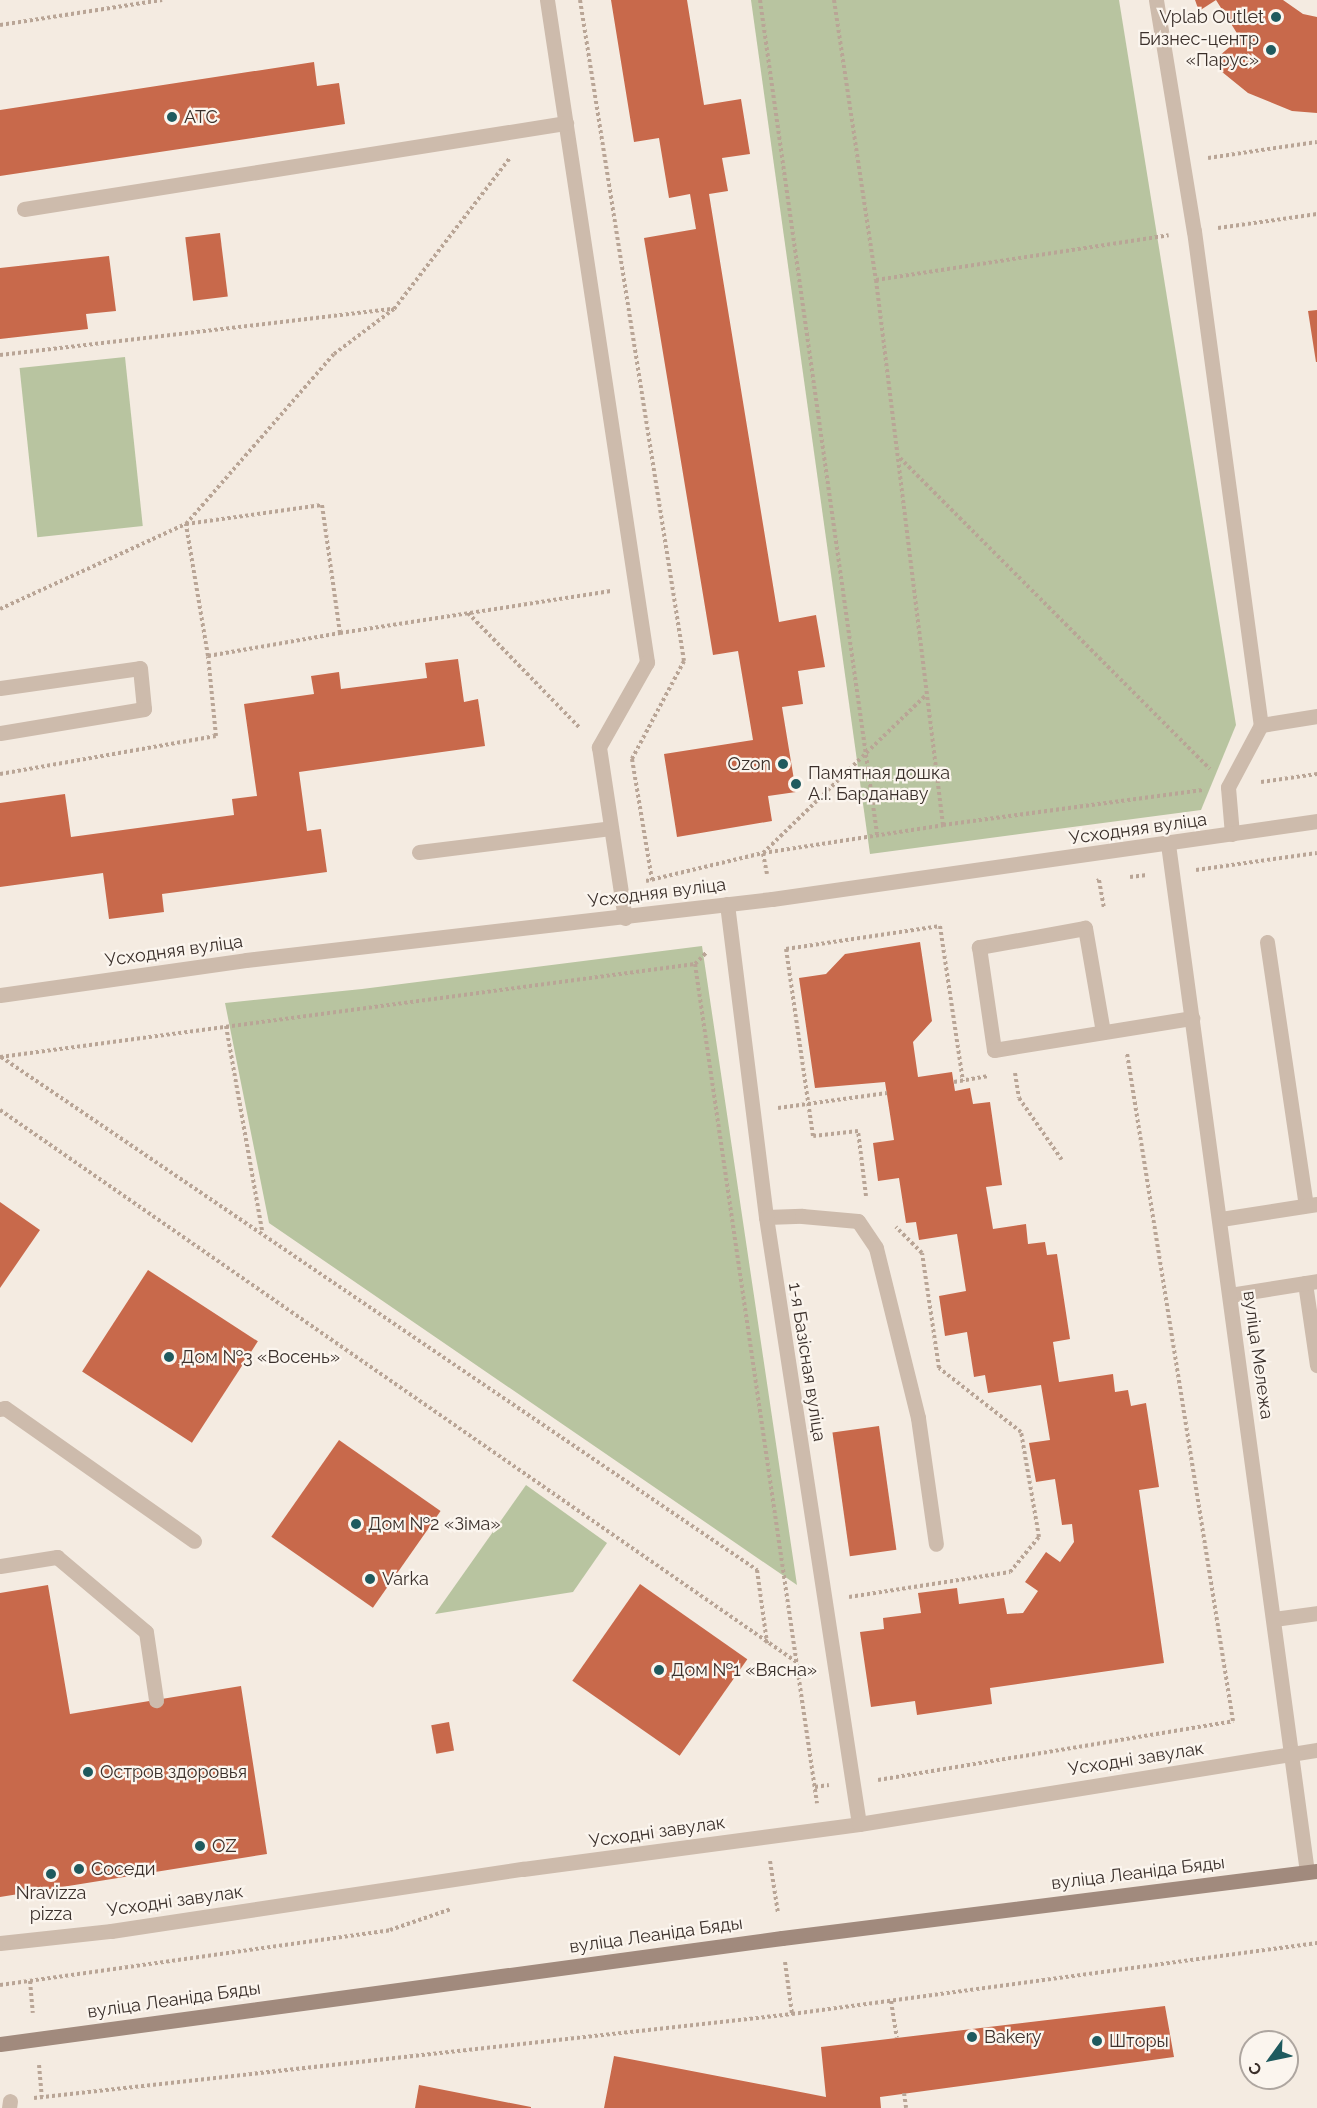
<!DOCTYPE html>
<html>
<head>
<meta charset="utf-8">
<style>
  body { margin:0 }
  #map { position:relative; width:1317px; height:2108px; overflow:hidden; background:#f4ebe1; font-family:Raleway,sans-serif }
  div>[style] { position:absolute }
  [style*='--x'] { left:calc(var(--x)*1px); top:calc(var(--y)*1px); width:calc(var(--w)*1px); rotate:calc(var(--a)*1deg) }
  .green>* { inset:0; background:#b8c4a0; transform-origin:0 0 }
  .building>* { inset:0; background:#c8694b; transform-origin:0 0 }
  .path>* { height:4px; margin-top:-2px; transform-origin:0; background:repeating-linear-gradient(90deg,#b9a596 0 3px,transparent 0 6px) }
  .lane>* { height:15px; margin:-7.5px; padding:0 7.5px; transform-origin:7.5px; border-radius:7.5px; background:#cdbbac }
  .street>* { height:15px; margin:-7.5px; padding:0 7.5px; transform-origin:7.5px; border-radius:7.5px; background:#cdbbac }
  .secondary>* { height:15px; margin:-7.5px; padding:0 7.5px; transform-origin:7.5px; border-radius:7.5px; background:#a18a7d }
  .dots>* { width:16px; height:16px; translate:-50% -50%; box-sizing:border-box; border:3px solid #fbf5ee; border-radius:50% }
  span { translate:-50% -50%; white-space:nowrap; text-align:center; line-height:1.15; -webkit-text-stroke:4.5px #fbf5ee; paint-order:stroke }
  .poi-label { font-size:18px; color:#3b302b }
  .right { translate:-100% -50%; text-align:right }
  .left { translate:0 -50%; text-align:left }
  .street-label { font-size:18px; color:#3b302b }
  .north { position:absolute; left:1239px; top:2030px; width:60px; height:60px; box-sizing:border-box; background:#fbf5ee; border:2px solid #aea6a0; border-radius:50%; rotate:237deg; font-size:16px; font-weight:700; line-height:24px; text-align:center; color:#3b302b }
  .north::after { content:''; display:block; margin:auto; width:21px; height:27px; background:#1f5a5e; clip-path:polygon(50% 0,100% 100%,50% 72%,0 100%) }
</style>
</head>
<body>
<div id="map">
  <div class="green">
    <div style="clip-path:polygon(751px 0,1119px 0,1236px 725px,1201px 810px,870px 854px)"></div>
    <div style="left:125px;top:357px;width:170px;height:106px;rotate:84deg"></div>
    <div style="clip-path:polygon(702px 946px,797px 1585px,269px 1223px,225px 1003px,362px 989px)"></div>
    <div style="clip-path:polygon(526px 1485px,607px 1543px,573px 1592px,435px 1614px)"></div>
  </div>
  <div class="building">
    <div style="clip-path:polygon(611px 0,687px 0,704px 105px,741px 99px,750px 154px,722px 158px,728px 191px,709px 194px,779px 622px,816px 615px,825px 667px,798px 671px,803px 704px,782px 707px,796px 792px,768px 796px,772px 821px,677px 837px,664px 754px,753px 740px,738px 651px,713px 655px,644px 238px,696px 229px,690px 194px,669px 198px,659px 138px,634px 142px)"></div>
    <div style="clip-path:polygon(1195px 0,1216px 0,1199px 11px)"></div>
    <div style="clip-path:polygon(1216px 0,1283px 0,1303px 14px,1317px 17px,1317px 113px,1292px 111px,1248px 93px,1211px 63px,1240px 38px)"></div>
    <div style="clip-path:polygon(314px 62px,317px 86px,339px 83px,345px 124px,0 176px,0 110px)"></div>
    <div style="left:220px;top:233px;width:64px;height:35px;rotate:83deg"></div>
    <div style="clip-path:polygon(109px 256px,116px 311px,86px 314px,88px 329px,0 339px,0 268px)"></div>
    <div style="clip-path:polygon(1317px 310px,1317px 362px,1316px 362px,1308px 311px)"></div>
    <div style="clip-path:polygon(458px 659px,464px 702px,478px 699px,485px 746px,299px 772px,307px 831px,321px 829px,327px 872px,162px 894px,164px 912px,109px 919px,103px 873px,0 887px,0 803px,65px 794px,71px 837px,234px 815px,232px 799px,257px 796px,244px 704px,314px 694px,311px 676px,339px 672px,341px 689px,427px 678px,425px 663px)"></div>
    <div style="clip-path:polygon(920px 942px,932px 1021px,913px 1042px,918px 1077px,952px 1072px,955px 1091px,970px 1088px,973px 1104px,990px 1102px,1002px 1185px,986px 1187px,993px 1229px,1026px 1224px,1028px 1244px,1045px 1242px,1047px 1255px,1057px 1254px,1070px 1339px,1053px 1342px,1059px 1382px,1113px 1374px,1115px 1392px,1128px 1390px,1131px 1406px,1146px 1403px,1159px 1487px,1139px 1490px,1164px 1663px,990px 1688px,992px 1704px,917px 1715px,915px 1701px,871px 1707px,860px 1632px,884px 1629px,883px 1618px,921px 1613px,918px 1593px,957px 1588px,959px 1604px,1004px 1598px,1007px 1614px,1023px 1613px,1038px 1591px,1025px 1582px,1046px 1552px,1060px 1562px,1074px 1542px,1072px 1524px,1062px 1525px,1055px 1479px,1036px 1482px,1029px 1443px,1050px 1440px,1041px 1385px,988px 1393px,985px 1375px,974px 1377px,967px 1332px,945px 1336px,939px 1296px,966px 1291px,957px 1234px,919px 1240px,916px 1222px,906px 1223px,899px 1178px,878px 1181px,873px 1143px,894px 1140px,885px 1082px,815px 1088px,799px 978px,826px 974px,845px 954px)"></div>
    <div style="clip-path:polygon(0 1202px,40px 1230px,0 1288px)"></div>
    <div style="left:148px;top:1270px;width:131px;height:121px;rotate:33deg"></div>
    <div style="left:879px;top:1426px;width:125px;height:47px;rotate:82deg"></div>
    <div style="left:339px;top:1440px;width:124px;height:118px;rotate:35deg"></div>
    <div style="left:640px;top:1584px;width:131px;height:118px;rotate:35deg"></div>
    <div style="clip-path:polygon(48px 1585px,70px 1714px,241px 1686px,267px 1854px,0 1897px,0 1593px)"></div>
    <div style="left:449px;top:1722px;width:29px;height:18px;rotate:80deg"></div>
    <div style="clip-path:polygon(1165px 2006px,1174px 2057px,880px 2097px,881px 2108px,604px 2108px,614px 2056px,826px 2097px,821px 2047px)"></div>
    <div style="clip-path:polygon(419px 2085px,531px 2107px,531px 2108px,415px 2108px)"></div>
  </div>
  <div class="path">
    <div style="--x:580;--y:0;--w:669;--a:81.06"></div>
    <div style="--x:684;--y:661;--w:111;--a:118"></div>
    <div style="--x:632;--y:759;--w:123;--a:80.6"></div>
    <div style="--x:760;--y:0;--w:842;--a:82.01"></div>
    <div style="--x:834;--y:0;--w:283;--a:81.5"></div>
    <div style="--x:876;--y:280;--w:549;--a:82.99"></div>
    <div style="--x:0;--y:25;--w:164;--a:-8.8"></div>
    <div style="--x:1208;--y:158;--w:110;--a:-8.4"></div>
    <div style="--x:1218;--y:228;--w:100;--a:-8"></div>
    <div style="--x:876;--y:280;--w:296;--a:-8.7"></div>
    <div style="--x:0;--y:355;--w:396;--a:-6.7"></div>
    <div style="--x:900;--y:458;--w:439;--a:45.1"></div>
    <div style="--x:0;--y:609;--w:205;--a:-24.6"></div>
    <div style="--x:186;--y:524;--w:225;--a:-49"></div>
    <div style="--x:334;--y:354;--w:75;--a:-36.9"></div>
    <div style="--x:394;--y:309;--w:190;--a:-52.5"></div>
    <div style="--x:468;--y:613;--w:161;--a:45.8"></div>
    <div style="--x:208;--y:656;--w:134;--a:-99.5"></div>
    <div style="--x:186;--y:524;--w:137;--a:-8"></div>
    <div style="--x:322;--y:505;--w:129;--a:82"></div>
    <div style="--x:340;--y:633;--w:274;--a:-8.8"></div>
    <div style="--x:0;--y:774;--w:219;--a:-10"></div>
    <div style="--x:216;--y:736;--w:80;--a:-95.7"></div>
    <div style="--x:208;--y:656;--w:134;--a:-9.9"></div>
    <div style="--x:1261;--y:782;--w:57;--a:-8.1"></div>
    <div style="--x:1196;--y:870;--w:122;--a:-8"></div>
    <div style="--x:767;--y:874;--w:21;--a:-101"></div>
    <div style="--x:763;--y:853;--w:182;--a:-8.8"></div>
    <div style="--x:943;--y:825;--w:262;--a:-7.7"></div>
    <div style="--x:1130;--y:877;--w:17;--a:-7"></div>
    <div style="--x:646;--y:881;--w:120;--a:-13.5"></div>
    <div style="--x:763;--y:853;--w:227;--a:-44.1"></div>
    <div style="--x:1097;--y:881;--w:2;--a:-27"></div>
    <div style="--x:1099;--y:880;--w:29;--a:80"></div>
    <div style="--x:695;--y:964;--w:848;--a:81.73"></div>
    <div style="--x:226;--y:1026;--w:208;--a:80"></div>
    <div style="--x:0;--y:1057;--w:701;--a:-7.62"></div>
    <div style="--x:695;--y:964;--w:16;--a:-45"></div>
    <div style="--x:1;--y:1057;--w:914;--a:34.16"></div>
    <div style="--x:757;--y:1570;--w:74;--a:82.2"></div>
    <div style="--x:1015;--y:1073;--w:25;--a:81"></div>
    <div style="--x:1019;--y:1098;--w:75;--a:55.3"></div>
    <div style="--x:954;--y:1082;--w:35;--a:-10"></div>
    <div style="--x:778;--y:1108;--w:110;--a:-7.8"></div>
    <div style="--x:0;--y:1110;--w:971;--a:34.72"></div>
    <div style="--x:866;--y:1196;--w:65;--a:-97"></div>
    <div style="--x:858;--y:1131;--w:45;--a:173.7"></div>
    <div style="--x:813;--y:1136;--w:189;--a:-98.2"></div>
    <div style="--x:786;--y:949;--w:156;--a:-8.5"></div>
    <div style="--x:940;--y:926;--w:157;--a:81.6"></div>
    <div style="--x:849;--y:1597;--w:163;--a:-8.8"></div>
    <div style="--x:1010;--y:1572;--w:45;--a:-50.4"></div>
    <div style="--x:1039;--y:1537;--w:107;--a:-99.7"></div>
    <div style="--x:1021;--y:1432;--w:104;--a:-142"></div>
    <div style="--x:939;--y:1368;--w:116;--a:-98.4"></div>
    <div style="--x:922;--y:1253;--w:37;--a:-135"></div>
    <div style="--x:878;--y:1780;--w:360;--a:-9.4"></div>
    <div style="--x:1233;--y:1721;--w:676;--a:-99.02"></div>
    <div style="--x:815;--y:1787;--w:14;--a:-8"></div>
    <div style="--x:770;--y:1861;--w:53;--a:81.3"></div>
    <div style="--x:785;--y:1962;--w:52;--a:82.3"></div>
    <div style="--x:30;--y:1981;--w:32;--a:85"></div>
    <div style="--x:0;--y:1985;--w:394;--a:-8"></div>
    <div style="--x:390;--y:1930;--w:65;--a:-19"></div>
    <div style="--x:891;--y:2001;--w:37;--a:81"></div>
    <div style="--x:39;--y:2065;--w:32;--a:85"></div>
    <div style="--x:904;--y:2093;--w:15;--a:82"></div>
    <div style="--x:34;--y:2098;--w:763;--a:-6.32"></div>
    <div style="--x:792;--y:2014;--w:530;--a:-7.7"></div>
  </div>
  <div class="lane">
    <div style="--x:547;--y:0;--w:670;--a:81.41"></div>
    <div style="--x:647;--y:662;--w:98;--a:119.5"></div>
    <div style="--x:599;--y:747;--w:173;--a:81.4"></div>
    <div style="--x:1156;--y:0;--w:234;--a:80.7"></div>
    <div style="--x:1194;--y:231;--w:499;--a:82.3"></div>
    <div style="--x:24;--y:209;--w:549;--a:-9.02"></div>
    <div style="--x:0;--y:688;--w:141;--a:-8.1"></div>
    <div style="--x:140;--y:668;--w:41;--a:84.4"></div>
    <div style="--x:144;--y:709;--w:146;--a:170.5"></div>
    <div style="--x:1232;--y:834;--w:47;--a:-94.9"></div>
    <div style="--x:1228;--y:787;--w:70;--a:-62"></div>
    <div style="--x:1261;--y:725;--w:57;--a:-9.1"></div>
    <div style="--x:419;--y:852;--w:193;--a:-7.1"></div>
    <div style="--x:1267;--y:942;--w:266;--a:81.6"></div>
    <div style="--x:1103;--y:1032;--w:106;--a:-99.8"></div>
    <div style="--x:1085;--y:928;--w:108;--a:169.8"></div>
    <div style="--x:979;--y:947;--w:104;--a:81.7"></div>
    <div style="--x:994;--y:1050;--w:201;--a:-9.2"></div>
    <div style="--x:766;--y:1217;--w:36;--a:-2"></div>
    <div style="--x:802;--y:1216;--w:56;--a:5.1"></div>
    <div style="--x:858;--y:1221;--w:32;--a:56"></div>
    <div style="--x:876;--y:1248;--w:175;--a:76.1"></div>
    <div style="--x:918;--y:1418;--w:127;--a:81.9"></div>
    <div style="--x:1221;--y:1219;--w:97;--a:-8.9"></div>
    <div style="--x:1305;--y:1283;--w:83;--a:81.7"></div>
    <div style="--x:1230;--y:1295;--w:88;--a:-9.1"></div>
    <div style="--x:0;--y:1566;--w:58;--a:-9"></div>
    <div style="--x:57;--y:1557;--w:116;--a:40.1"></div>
    <div style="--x:146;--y:1632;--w:69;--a:81.6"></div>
    <div style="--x:1274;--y:1619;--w:43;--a:-7.9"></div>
    <div style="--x:9;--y:2108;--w:7;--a:-82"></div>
  </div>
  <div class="street">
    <div style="--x:1168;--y:844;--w:1037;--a:82.3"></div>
    <div style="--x:727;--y:904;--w:315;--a:82.9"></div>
    <div style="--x:766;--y:1217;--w:614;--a:81.29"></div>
    <div style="--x:0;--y:995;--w:248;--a:-8.1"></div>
    <div style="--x:246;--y:960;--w:530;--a:-6.62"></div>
    <div style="--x:772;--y:899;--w:551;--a:-8.14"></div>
    <div style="--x:0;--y:1409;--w:5;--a:-11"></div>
    <div style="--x:5;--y:1408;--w:231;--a:35.1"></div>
    <div style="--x:0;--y:1943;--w:112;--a:-6.2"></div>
    <div style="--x:111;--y:1931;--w:417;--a:-8.6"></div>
    <div style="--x:523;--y:1869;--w:339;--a:-7.6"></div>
    <div style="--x:859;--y:1824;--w:464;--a:-9.2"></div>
  </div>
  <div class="secondary">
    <div style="--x:0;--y:2044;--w:789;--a:-7.72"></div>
    <div style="--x:782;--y:1938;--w:539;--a:-7.14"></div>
  </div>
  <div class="dots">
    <div style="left:1276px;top:17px;background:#1f5a5e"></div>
    <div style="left:1271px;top:50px;background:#1f5a5e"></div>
    <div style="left:172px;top:117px;background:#1f5a5e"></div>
    <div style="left:783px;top:764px;background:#1f5a5e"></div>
    <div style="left:796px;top:784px;background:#1f5a5e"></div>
    <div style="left:169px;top:1357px;background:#1f5a5e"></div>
    <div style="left:356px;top:1524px;background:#1f5a5e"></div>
    <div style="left:370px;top:1579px;background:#1f5a5e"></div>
    <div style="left:659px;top:1670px;background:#1f5a5e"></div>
    <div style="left:88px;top:1772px;background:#1f5a5e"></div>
    <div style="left:200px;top:1846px;background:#1f5a5e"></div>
    <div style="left:79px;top:1869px;background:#1f5a5e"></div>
    <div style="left:51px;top:1874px;background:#1f5a5e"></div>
    <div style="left:972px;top:2037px;background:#1f5a5e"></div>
    <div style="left:1097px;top:2041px;background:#1f5a5e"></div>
  </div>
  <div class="poi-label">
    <span class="right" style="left:1264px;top:17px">Vplab Outlet</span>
    <span class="right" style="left:1259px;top:50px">Бизнес-центр<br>«Парус»</span>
    <span class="left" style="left:184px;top:117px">АТС</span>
    <span class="right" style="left:771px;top:764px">Ozon</span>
    <span class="left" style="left:808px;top:784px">Памятная дошка<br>А.І. Барданаву</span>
    <span class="left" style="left:181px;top:1357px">Дом №3 «Восень»</span>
    <span class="left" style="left:368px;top:1524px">Дом №2 «Зіма»</span>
    <span class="left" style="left:382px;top:1579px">Varka</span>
    <span class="left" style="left:671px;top:1670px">Дом №1 «Вясна»</span>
    <span class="left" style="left:100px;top:1772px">Остров здоровья</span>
    <span class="left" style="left:212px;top:1846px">OZ</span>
    <span class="left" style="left:91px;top:1869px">Соседи</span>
    <span style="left:51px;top:1904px">Nravizza<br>pizza</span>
    <span class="left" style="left:984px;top:2037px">Bakery</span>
    <span class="left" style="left:1109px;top:2041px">Шторы</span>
  </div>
  <div class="street-label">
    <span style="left:1138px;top:829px;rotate:-8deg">Усходняя вуліца</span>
    <span style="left:657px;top:893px;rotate:-7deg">Усходняя вуліца</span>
    <span style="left:174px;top:951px;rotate:-8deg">Усходняя вуліца</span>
    <span style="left:1258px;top:1355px;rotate:82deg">вуліца Мележа</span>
    <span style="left:807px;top:1362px;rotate:81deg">1-я Базісная вуліца</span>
    <span style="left:1136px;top:1759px;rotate:-9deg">Усходні завулак</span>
    <span style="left:657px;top:1832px;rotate:-8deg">Усходні завулак</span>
    <span style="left:1138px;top:1873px;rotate:-7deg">вуліца Леаніда Бяды</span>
    <span style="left:175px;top:1901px;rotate:-8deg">Усходні завулак</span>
    <span style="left:656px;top:1935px;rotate:-8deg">вуліца Леаніда Бяды</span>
    <span style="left:174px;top:2000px;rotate:-8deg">вуліца Леаніда Бяды</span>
  </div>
  <div class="north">С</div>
</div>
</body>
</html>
